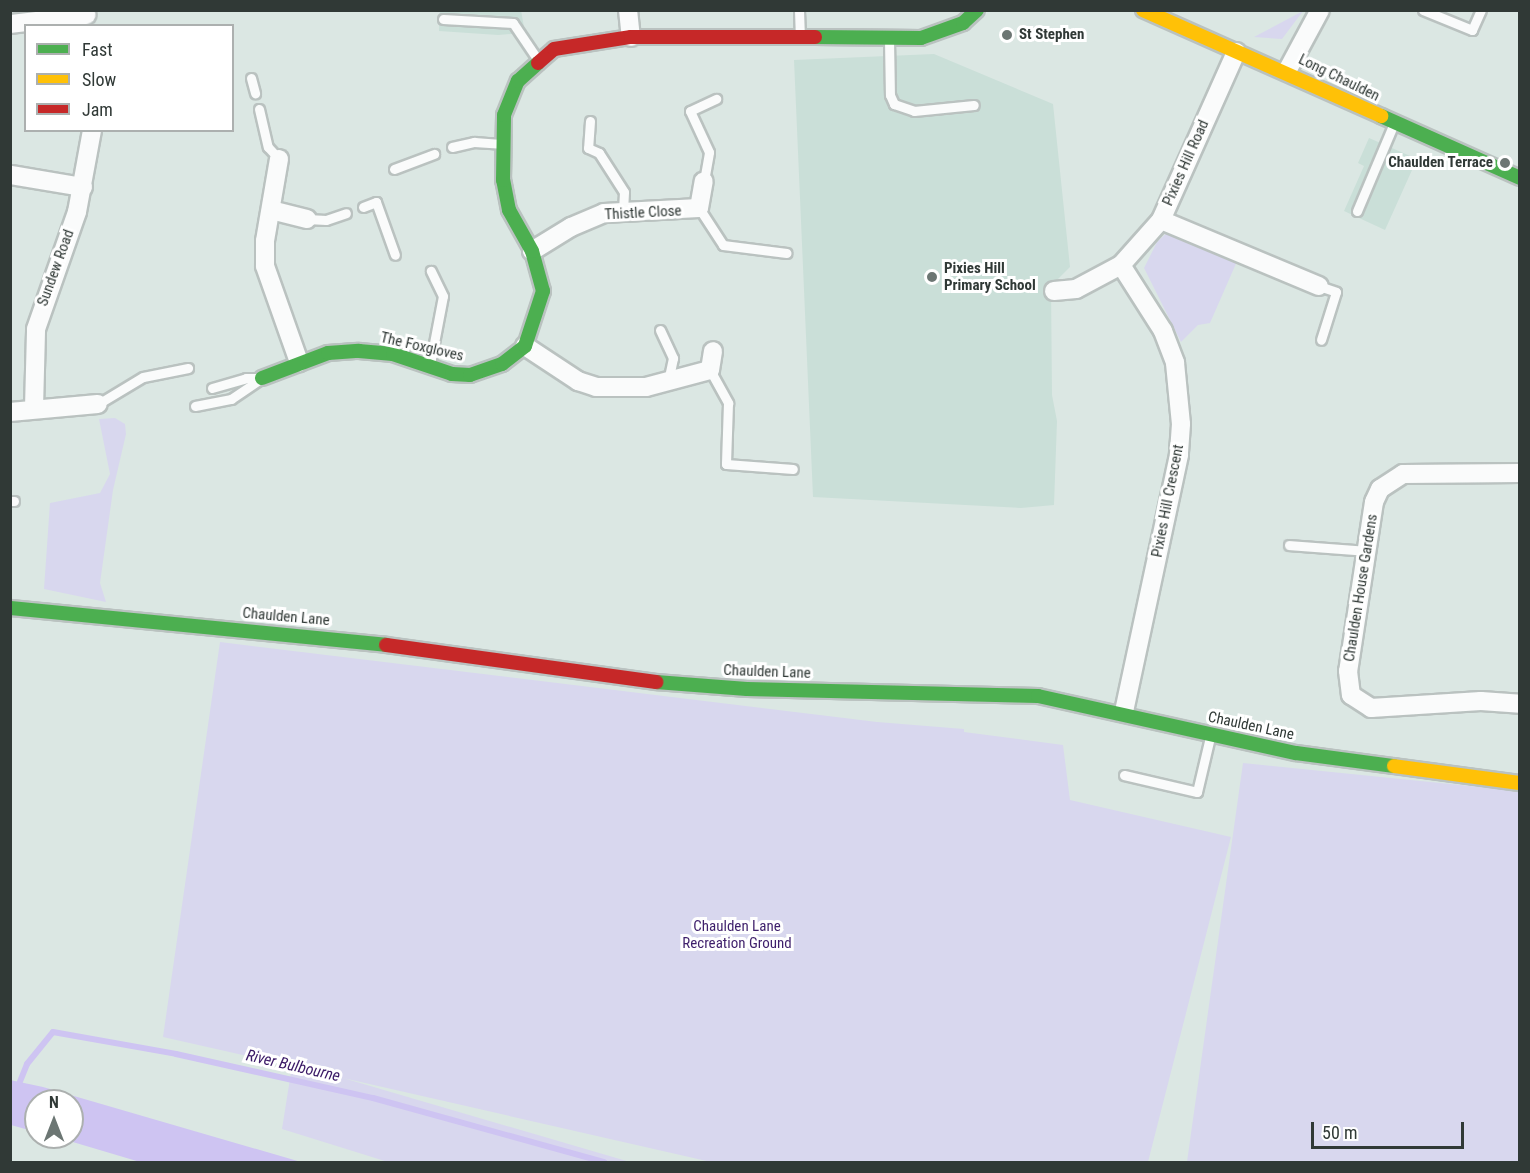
<!DOCTYPE html>
<html>
<head>
<meta charset="utf-8">
<style>
  body { margin:0 }
  #map { position:relative; width:1530px; height:1173px; overflow:hidden; background:#dbe7e3; font-family:"Roboto Condensed",sans-serif }
  div>[style] { position:absolute }
  [style*='--x'] { left:calc(var(--x)*1px); top:calc(var(--y)*1px); width:calc(var(--w)*1px); rotate:calc(var(--a)*1deg) }
  .built>* { inset:0; background:#cadfd8 }
  .green>* { inset:0; background:#d8d7ee }
  .water>* { inset:0; background:#cec4f2 }
  .stream>* { height:6px; margin:-3px; padding:0 3px; transform-origin:3px; border-radius:3px; background:#cec4f2 }
  .roads { filter:drop-shadow(2px 0 #bac2c0) drop-shadow(-2px 0 #bac2c0) drop-shadow(0 2px #bac2c0) drop-shadow(0 -2px #bac2c0) }
  .lane>* { height:9px; margin:-4.5px; padding:0 4.5px; transform-origin:4.5px; border-radius:4.5px; background:#fafbfb }
  .street>* { height:18px; margin:-9px; padding:0 9px; transform-origin:9px; border-radius:9px; background:#fafbfb }
  .fast>* { height:14px; margin:-7px; padding:0 7px; transform-origin:7px; border-radius:7px; background:#4caf50 }
  .slow>* { height:14px; margin:-7px; padding:0 7px; transform-origin:7px; border-radius:7px; background:#ffc107 }
  .jam>* { height:14px; margin:-7px; padding:0 7px; transform-origin:7px; border-radius:7px; background:#c62828 }
  .dots>* { width:16px; height:16px; translate:-50% -50%; box-sizing:border-box; border:3px solid #fff; border-radius:50% }
  span { translate:-50% -50%; white-space:nowrap; text-align:center; line-height:1.15; -webkit-text-stroke:6px #fff; paint-order:stroke }
  .poi-label { font-size:15px; color:#303936; font-weight:700 }
  .left { translate:0 -50%; text-align:left }
  .right { translate:-100% -50%; text-align:right }
  .street-label { font-size:15px; color:#303936 }
  .park-label { font-size:15px; color:#3e1f6b }
  .water-label { font-size:16px; color:#3a1966; font-style:italic }
  .frame { position:absolute; inset:0; border:12px solid #303936; pointer-events:none }
  .legend { position:absolute; left:24px; top:24px; width:210px; height:108px; box-sizing:border-box; background:#fff; border:2px solid #acb0af; margin:0; padding:8px 10px; list-style:none; font-size:18px; color:#303936 }
  .legend li { display:flex; align-items:center; gap:12px; height:30px }
  .legend b { width:30px; border:2px solid #acb0af }
  .north { position:absolute; left:24px; top:1089px; width:60px; height:60px; box-sizing:border-box; background:#fff; border:2px solid #acb0af; border-radius:50%; rotate:0deg; font-size:16px; font-weight:700; line-height:24px; text-align:center; color:#303936 }
  .north::after { content:''; display:block; margin:auto; width:21px; height:27px; background:#6c7673; clip-path:polygon(50% 0,100% 100%,50% 72%,0 100%) }
  .scale { position:absolute; left:1311px; top:1122px; width:153px; height:27px; box-sizing:border-box; border:3px solid #303936; border-top:0; padding-left:8px; font-size:18px; line-height:21px; white-space:nowrap; color:#303936; -webkit-text-stroke:4px #fff; paint-order:stroke }
</style>
</head>
<body>
<div id="map">
  <div class="built">
    <div style="clip-path:polygon(521px 10px,525px 33px,498px 35px,439px 31px,440px 11px)"></div>
    <div style="clip-path:polygon(934px 54px,1053px 104px,1070px 267px,1051px 286px,1052px 395px,1057px 421px,1054px 505px,1021px 508px,813px 497px,794px 60px)"></div>
    <div style="clip-path:polygon(1369px 138px,1417px 159px,1385px 230px,1344px 211px,1364px 166px,1358px 163px)"></div>
  </div>
  <div class="green">
    <div style="clip-path:polygon(1303px 11px,1282px 39px,1254px 37px)"></div>
    <div style="clip-path:polygon(1170px 230px,1238px 259px,1210px 323px,1198px 325px,1181px 342px,1144px 268px,1157px 242px)"></div>
    <div style="clip-path:polygon(115px 418px,125px 424px,126px 434px,113px 490px,100px 583px,106px 602px,44px 589px,50px 503px,100px 493px,110px 474px,99px 419px)"></div>
    <div style="clip-path:polygon(220px 642px,877px 722px,964px 729px,964px 732px,1063px 745px,1070px 800px,1231px 837px,1148px 1162px,711px 1162px,343px 1078px,630px 1162px,388px 1162px,282px 1129px,292px 1066px,163px 1037px)"></div>
    <div style="clip-path:polygon(1243px 763px,1519px 791px,1519px 1162px,1187px 1162px)"></div>
  </div>
  <div class="water">
    <div style="clip-path:polygon(10px 1080px,43px 1087px,301px 1162px,140px 1162px,56px 1137px,72px 1137px,72px 1101px,36px 1101px,36px 1132px,11px 1125px)"></div>
  </div>
  <div class="stream">
    <div style="--x:17;--y:1089;--w:27;--a:-68"></div>
    <div style="--x:27;--y:1064;--w:41;--a:-50.9"></div>
    <div style="--x:53;--y:1032;--w:125;--a:10.1"></div>
    <div style="--x:176;--y:1054;--w:202;--a:12.6"></div>
    <div style="--x:373;--y:1098;--w:240;--a:15.5"></div>
  </div>
  <div class="roads">
    <div class="lane">
      <div style="--x:799;--y:10;--w:25;--a:88"></div>
      <div style="--x:1423;--y:10;--w:53;--a:22.2"></div>
      <div style="--x:1472;--y:30;--w:22;--a:-66"></div>
      <div style="--x:443;--y:19;--w:70;--a:3.3"></div>
      <div style="--x:513;--y:23;--w:45;--a:56"></div>
      <div style="--x:889;--y:40;--w:55;--a:89"></div>
      <div style="--x:890;--y:95;--w:10;--a:66"></div>
      <div style="--x:894;--y:104;--w:21;--a:19"></div>
      <div style="--x:914;--y:111;--w:60;--a:-5.7"></div>
      <div style="--x:251;--y:78;--w:16;--a:75"></div>
      <div style="--x:259;--y:109;--w:39;--a:77"></div>
      <div style="--x:268;--y:147;--w:16;--a:47"></div>
      <div style="--x:590;--y:121;--w:27;--a:94"></div>
      <div style="--x:588;--y:148;--w:12;--a:24"></div>
      <div style="--x:599;--y:153;--w:46;--a:57.3"></div>
      <div style="--x:624;--y:192;--w:19;--a:93"></div>
      <div style="--x:452;--y:147;--w:23;--a:-13"></div>
      <div style="--x:474;--y:142;--w:27;--a:4"></div>
      <div style="--x:394;--y:169;--w:43;--a:-20.6"></div>
      <div style="--x:704;--y:181;--w:29;--a:-80"></div>
      <div style="--x:709;--y:152;--w:45;--a:-114.9"></div>
      <div style="--x:690;--y:111;--w:29;--a:-25"></div>
      <div style="--x:363;--y:207;--w:14;--a:-21"></div>
      <div style="--x:376;--y:202;--w:56;--a:70.3"></div>
      <div style="--x:699;--y:208;--w:44;--a:57"></div>
      <div style="--x:723;--y:245;--w:64;--a:7.1"></div>
      <div style="--x:1357;--y:211;--w:95;--a:-67.2"></div>
      <div style="--x:307;--y:219;--w:19;--a:3"></div>
      <div style="--x:326;--y:220;--w:21;--a:-19"></div>
      <div style="--x:1319;--y:286;--w:18;--a:19"></div>
      <div style="--x:1336;--y:292;--w:50;--a:107.4"></div>
      <div style="--x:660;--y:330;--w:31;--a:65"></div>
      <div style="--x:673;--y:358;--w:24;--a:102"></div>
      <div style="--x:430;--y:364;--w:69;--a:-79.2"></div>
      <div style="--x:443;--y:296;--w:28;--a:-116"></div>
      <div style="--x:710;--y:370;--w:38;--a:61"></div>
      <div style="--x:728;--y:403;--w:61;--a:91.9"></div>
      <div style="--x:726;--y:464;--w:67;--a:4.3"></div>
      <div style="--x:212;--y:388;--w:35;--a:-16"></div>
      <div style="--x:246;--y:378;--w:13;--a:0"></div>
      <div style="--x:98;--y:404;--w:52;--a:-31"></div>
      <div style="--x:143;--y:377;--w:46;--a:-11.3"></div>
      <div style="--x:195;--y:406;--w:37;--a:-11"></div>
      <div style="--x:231;--y:399;--w:36;--a:-34"></div>
      <div style="--x:10;--y:501;--w:4;--a:0"></div>
      <div style="--x:1289;--y:545;--w:78;--a:4.4"></div>
      <div style="--x:1124;--y:775;--w:75;--a:13.1"></div>
      <div style="--x:1197;--y:792;--w:57;--a:-76.7"></div>
    </div>
    <div class="street">
      <div style="--x:628;--y:10;--w:27;--a:84"></div>
      <div style="--x:10;--y:24;--w:77;--a:-6.8"></div>
      <div style="--x:1287;--y:71;--w:69;--a:-61.6"></div>
      <div style="--x:279;--y:159;--w:83;--a:99.7"></div>
      <div style="--x:265;--y:241;--w:25;--a:90"></div>
      <div style="--x:265;--y:266;--w:102;--a:70.5"></div>
      <div style="--x:11;--y:175;--w:73;--a:9.5"></div>
      <div style="--x:271;--y:210;--w:37;--a:14"></div>
      <div style="--x:1161;--y:220;--w:171;--a:22.7"></div>
      <div style="--x:532;--y:251;--w:46;--a:-31.6"></div>
      <div style="--x:571;--y:227;--w:36;--a:-23"></div>
      <div style="--x:604;--y:213;--w:95;--a:-3"></div>
      <div style="--x:699;--y:208;--w:27;--a:-80"></div>
      <div style="--x:1121;--y:265;--w:78;--a:57.5"></div>
      <div style="--x:1163;--y:331;--w:34;--a:69"></div>
      <div style="--x:1175;--y:363;--w:61;--a:84.4"></div>
      <div style="--x:1181;--y:424;--w:31;--a:94"></div>
      <div style="--x:1179;--y:455;--w:263;--a:102.1"></div>
      <div style="--x:1054;--y:291;--w:22;--a:-5"></div>
      <div style="--x:1076;--y:289;--w:51;--a:-28.1"></div>
      <div style="--x:1121;--y:265;--w:60;--a:-48.4"></div>
      <div style="--x:1161;--y:220;--w:184;--a:-65.9"></div>
      <div style="--x:525;--y:346;--w:64;--a:33.4"></div>
      <div style="--x:578;--y:381;--w:19;--a:18"></div>
      <div style="--x:596;--y:387;--w:50;--a:0"></div>
      <div style="--x:646;--y:387;--w:66;--a:-14.9"></div>
      <div style="--x:710;--y:370;--w:19;--a:-81"></div>
      <div style="--x:34;--y:408;--w:79;--a:-88.5"></div>
      <div style="--x:36;--y:329;--w:124;--a:-70.7"></div>
      <div style="--x:77;--y:212;--w:83;--a:-79.6"></div>
      <div style="--x:10;--y:412;--w:88;--a:-5.2"></div>
      <div style="--x:1520;--y:473;--w:117;--a:179.5"></div>
      <div style="--x:1403;--y:474;--w:27;--a:147"></div>
      <div style="--x:1380;--y:489;--w:14;--a:115"></div>
      <div style="--x:1374;--y:502;--w:171;--a:98.7"></div>
      <div style="--x:1348;--y:671;--w:24;--a:83"></div>
      <div style="--x:1351;--y:695;--w:24;--a:33"></div>
      <div style="--x:1371;--y:708;--w:110;--a:-3.6"></div>
      <div style="--x:1481;--y:701;--w:39;--a:4"></div>
    </div>
    <div class="fast">
      <div style="--x:815;--y:37;--w:106;--a:0.5"></div>
      <div style="--x:921;--y:38;--w:45;--a:-19.7"></div>
      <div style="--x:963;--y:23;--w:19;--a:-43"></div>
      <div style="--x:1381;--y:116;--w:152;--a:24"></div>
      <div style="--x:262;--y:378;--w:71;--a:-20.7"></div>
      <div style="--x:328;--y:353;--w:31;--a:-4"></div>
      <div style="--x:359;--y:351;--w:34;--a:5"></div>
      <div style="--x:393;--y:354;--w:62;--a:18.7"></div>
      <div style="--x:452;--y:374;--w:18;--a:3"></div>
      <div style="--x:470;--y:375;--w:34;--a:-19"></div>
      <div style="--x:502;--y:364;--w:29;--a:-38"></div>
      <div style="--x:525;--y:346;--w:58;--a:-71.9"></div>
      <div style="--x:543;--y:291;--w:41;--a:-105.4"></div>
      <div style="--x:532;--y:251;--w:47;--a:-119.3"></div>
      <div style="--x:509;--y:210;--w:31;--a:-101"></div>
      <div style="--x:503;--y:180;--w:65;--a:-89.1"></div>
      <div style="--x:504;--y:115;--w:37;--a:-68"></div>
      <div style="--x:518;--y:81;--w:27;--a:-42"></div>
      <div style="--x:10;--y:608;--w:378;--a:5.6"></div>
      <div style="--x:656;--y:682;--w:91;--a:4.4"></div>
      <div style="--x:747;--y:689;--w:291;--a:1.4"></div>
      <div style="--x:1038;--y:696;--w:264;--a:12.5"></div>
      <div style="--x:1296;--y:753;--w:99;--a:7.6"></div>
    </div>
    <div class="slow">
      <div style="--x:1143;--y:10;--w:261;--a:24"></div>
      <div style="--x:1394;--y:766;--w:127;--a:7.7"></div>
    </div>
    <div class="jam">
      <div style="--x:538;--y:63;--w:21;--a:-41"></div>
      <div style="--x:554;--y:49;--w:78;--a:-8.9"></div>
      <div style="--x:631;--y:37;--w:184;--a:0"></div>
      <div style="--x:386;--y:645;--w:273;--a:7.8"></div>
    </div>
  </div>
  <div class="dots">
    <div style="left:1007px;top:35px;background:#6c7673"></div>
    <div style="left:1505px;top:163px;background:#6c7673"></div>
    <div style="left:932px;top:277px;background:#6c7673"></div>
  </div>
  <div class="poi-label">
    <span class="left" style="left:1019px;top:35px">St Stephen</span>
    <span class="right" style="left:1493px;top:163px">Chaulden Terrace</span>
    <span class="left" style="left:944px;top:277px">Pixies Hill<br>Primary School</span>
  </div>
  <div class="street-label">
    <span style="left:1339px;top:78px;rotate:26deg">Long Chaulden</span>
    <span style="left:1186px;top:163px;rotate:-66deg">Pixies Hill Road</span>
    <span style="left:643px;top:213px;rotate:-3deg">Thistle Close</span>
    <span style="left:56px;top:268px;rotate:-70deg">Sundew Road</span>
    <span style="left:422px;top:347px;rotate:13deg">The Foxgloves</span>
    <span style="left:1168px;top:501px;rotate:-79deg">Pixies Hill Crescent</span>
    <span style="left:1361px;top:588px;rotate:-81deg">Chaulden House Gardens</span>
    <span style="left:286px;top:617px;rotate:5deg">Chaulden Lane</span>
    <span style="left:767px;top:672px;rotate:2deg">Chaulden Lane</span>
    <span style="left:1251px;top:726px;rotate:12deg">Chaulden Lane</span>
  </div>
  <div class="park-label">
    <span style="left:737px;top:935px">Chaulden Lane<br>Recreation Ground</span>
  </div>
  <div class="water-label">
    <span style="left:293px;top:1066px;rotate:13deg">River Bulbourne</span>
  </div>
  <div class="frame"></div>
  <ul class="legend">
  <li><b style="height:8px;background:#4caf50"></b>Fast</li>
  <li><b style="height:8px;background:#ffc107"></b>Slow</li>
  <li><b style="height:8px;background:#c62828"></b>Jam</li>
  </ul>
  <div class="north">N</div>
  <div class="scale">50 m</div>
</div>
</body>
</html>
